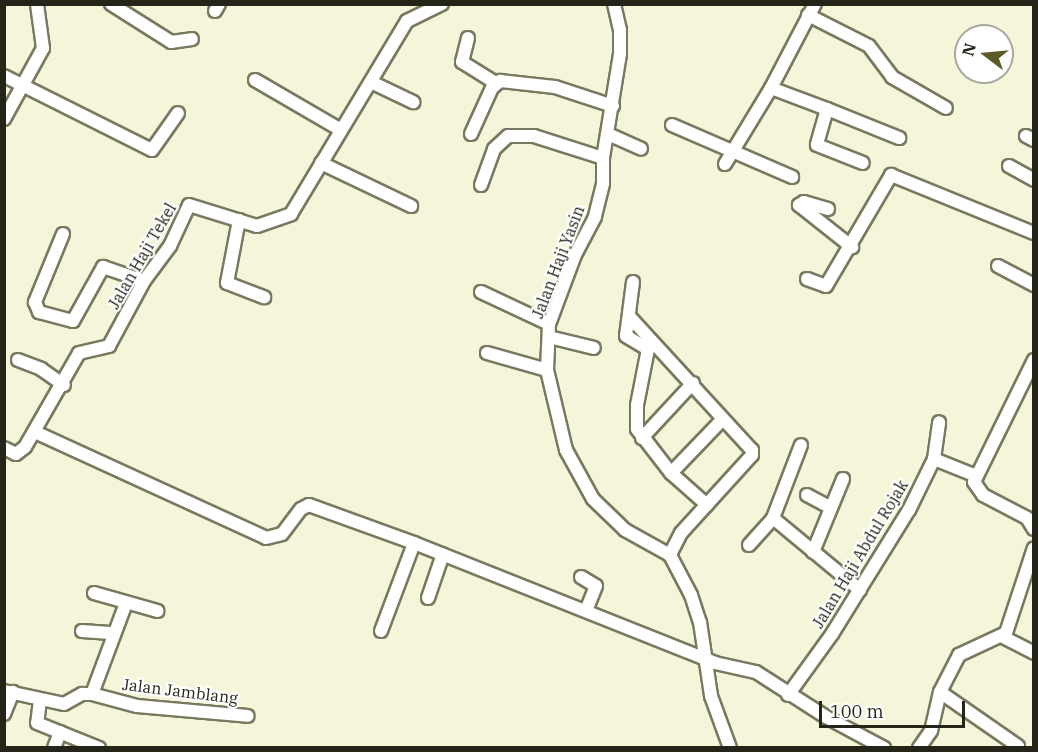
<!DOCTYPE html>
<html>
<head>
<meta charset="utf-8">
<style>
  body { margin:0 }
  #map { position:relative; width:1038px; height:752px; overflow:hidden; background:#f5f5da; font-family:"IBM Plex Serif",serif }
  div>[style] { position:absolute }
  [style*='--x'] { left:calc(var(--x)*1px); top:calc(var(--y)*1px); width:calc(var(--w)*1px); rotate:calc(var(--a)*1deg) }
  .roads { filter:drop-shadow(2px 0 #797960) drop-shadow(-2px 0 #797960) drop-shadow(0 2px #797960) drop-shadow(0 -2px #797960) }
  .minor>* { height:12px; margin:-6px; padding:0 6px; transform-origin:6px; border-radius:6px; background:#fff }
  span { translate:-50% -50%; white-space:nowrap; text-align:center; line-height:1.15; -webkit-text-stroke:4.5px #fff; paint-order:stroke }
  .street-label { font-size:16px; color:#242419 }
  .frame { position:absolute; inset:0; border:6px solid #242419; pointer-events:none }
  .north { position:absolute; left:954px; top:24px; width:60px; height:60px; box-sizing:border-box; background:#fff; border:2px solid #a7a7a3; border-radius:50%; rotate:286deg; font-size:16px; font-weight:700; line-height:24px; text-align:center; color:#242419 }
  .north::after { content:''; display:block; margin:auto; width:21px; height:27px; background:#5d5a27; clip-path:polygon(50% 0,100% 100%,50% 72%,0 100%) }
  .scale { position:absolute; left:819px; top:701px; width:146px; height:27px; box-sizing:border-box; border:3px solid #242419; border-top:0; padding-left:8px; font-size:18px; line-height:21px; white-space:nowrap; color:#242419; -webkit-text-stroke:4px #fff; paint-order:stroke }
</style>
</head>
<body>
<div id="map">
  <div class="roads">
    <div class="minor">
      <div style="--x:111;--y:4;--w:71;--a:32.3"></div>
      <div style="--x:171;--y:42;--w:21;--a:-8"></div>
      <div style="--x:614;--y:4;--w:27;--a:77"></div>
      <div style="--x:620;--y:30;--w:24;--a:90"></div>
      <div style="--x:620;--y:54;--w:105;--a:99.3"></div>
      <div style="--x:603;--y:158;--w:26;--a:90"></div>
      <div style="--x:603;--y:184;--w:34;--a:104"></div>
      <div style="--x:595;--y:217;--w:43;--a:117.8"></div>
      <div style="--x:575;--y:255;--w:74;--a:110.6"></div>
      <div style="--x:549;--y:324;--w:46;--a:92.5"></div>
      <div style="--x:547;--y:370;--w:82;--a:76.6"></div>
      <div style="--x:566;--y:450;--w:56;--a:61.1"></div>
      <div style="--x:593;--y:499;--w:45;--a:44.1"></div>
      <div style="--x:625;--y:530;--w:51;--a:29.1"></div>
      <div style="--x:670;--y:555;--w:45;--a:62.3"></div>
      <div style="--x:691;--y:595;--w:28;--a:72"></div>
      <div style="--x:700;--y:622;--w:75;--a:81.5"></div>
      <div style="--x:711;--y:696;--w:55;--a:69.9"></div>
      <div style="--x:215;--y:11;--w:8;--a:-60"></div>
      <div style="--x:808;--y:15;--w:68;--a:26.9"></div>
      <div style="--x:869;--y:46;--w:39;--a:53"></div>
      <div style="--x:892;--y:77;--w:62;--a:29.9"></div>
      <div style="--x:468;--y:38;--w:25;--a:104"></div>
      <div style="--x:462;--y:62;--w:39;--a:32"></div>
      <div style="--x:4;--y:76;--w:165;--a:26.6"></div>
      <div style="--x:152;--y:150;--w:45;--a:-54.9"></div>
      <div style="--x:255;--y:80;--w:99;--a:30.2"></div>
      <div style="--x:371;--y:82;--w:47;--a:25.5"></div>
      <div style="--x:771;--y:88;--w:60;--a:20.6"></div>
      <div style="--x:827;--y:109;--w:37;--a:106"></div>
      <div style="--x:817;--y:145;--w:49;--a:21.4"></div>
      <div style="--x:827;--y:109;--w:78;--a:21.9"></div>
      <div style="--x:4;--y:119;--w:81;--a:-61.2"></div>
      <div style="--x:43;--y:48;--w:44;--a:-97.8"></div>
      <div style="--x:672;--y:125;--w:131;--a:23.4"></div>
      <div style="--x:471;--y:134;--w:51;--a:-65.5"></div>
      <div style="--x:492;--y:88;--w:11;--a:-41"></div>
      <div style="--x:500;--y:81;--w:55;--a:6.2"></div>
      <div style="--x:555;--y:87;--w:61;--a:18.1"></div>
      <div style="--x:608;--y:134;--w:36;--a:24"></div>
      <div style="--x:1026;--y:136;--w:9;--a:27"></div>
      <div style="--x:321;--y:163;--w:100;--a:25.5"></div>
      <div style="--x:725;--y:164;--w:89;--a:-58.8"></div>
      <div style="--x:771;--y:88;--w:95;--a:-62.4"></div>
      <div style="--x:1009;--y:166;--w:29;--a:29"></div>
      <div style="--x:481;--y:185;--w:38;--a:-70"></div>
      <div style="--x:494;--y:149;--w:19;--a:-43"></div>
      <div style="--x:508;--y:136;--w:26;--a:0"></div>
      <div style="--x:534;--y:136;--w:72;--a:17.7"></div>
      <div style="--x:828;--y:209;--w:25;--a:-164"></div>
      <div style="--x:804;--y:202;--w:6;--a:149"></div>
      <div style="--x:799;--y:205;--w:68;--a:38.4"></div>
      <div style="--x:239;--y:220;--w:64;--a:100.8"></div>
      <div style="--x:227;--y:283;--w:40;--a:21"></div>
      <div style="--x:63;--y:234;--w:74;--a:112.4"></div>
      <div style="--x:35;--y:302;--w:11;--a:68"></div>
      <div style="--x:39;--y:312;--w:35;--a:15"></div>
      <div style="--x:73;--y:321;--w:62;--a:-60.9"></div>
      <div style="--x:103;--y:267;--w:43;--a:18.9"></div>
      <div style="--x:998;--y:266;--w:41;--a:27.8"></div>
      <div style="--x:807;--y:279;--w:20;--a:20"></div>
      <div style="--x:826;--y:286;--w:129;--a:-59.6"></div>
      <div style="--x:891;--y:175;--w:154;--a:22.1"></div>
      <div style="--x:633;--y:282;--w:54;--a:97.4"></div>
      <div style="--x:626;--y:336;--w:26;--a:31"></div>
      <div style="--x:648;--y:349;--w:57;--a:101.1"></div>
      <div style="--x:637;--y:405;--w:24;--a:90"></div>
      <div style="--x:637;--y:429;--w:56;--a:52.3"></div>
      <div style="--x:671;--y:473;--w:48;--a:41.6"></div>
      <div style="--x:481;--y:292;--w:75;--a:25.2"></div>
      <div style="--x:629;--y:316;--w:182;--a:47.5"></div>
      <div style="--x:752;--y:450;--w:5;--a:90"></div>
      <div style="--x:752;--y:455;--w:105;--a:132.3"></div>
      <div style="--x:681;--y:533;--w:25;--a:117"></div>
      <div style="--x:549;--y:337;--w:46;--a:13.7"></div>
      <div style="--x:487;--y:353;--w:62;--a:15.8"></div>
      <div style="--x:18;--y:360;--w:25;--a:21"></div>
      <div style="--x:41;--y:369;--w:28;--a:35"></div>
      <div style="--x:1034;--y:360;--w:136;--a:116.2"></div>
      <div style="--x:974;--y:482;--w:16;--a:55"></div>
      <div style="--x:983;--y:495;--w:50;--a:27.6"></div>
      <div style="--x:1027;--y:518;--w:13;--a:58"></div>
      <div style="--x:35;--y:432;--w:254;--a:24.6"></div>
      <div style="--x:266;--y:538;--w:16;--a:-14"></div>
      <div style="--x:282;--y:534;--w:31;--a:-53"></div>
      <div style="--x:301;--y:509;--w:9;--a:-27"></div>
      <div style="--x:309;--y:505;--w:112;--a:19.9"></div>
      <div style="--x:414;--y:543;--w:324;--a:21.7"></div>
      <div style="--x:715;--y:663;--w:42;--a:12.4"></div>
      <div style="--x:756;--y:672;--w:83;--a:32.7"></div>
      <div style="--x:826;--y:717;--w:66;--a:28.1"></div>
      <div style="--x:642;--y:438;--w:75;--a:-47.2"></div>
      <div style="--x:4;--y:448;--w:13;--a:27"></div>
      <div style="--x:16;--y:454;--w:11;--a:-38"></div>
      <div style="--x:25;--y:447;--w:108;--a:-60.1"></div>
      <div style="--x:79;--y:353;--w:31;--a:-13"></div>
      <div style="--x:109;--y:346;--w:74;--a:-61.7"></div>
      <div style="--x:144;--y:281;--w:44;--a:-53.4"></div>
      <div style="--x:170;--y:246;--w:45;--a:-65.1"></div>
      <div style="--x:189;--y:205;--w:71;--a:17.2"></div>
      <div style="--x:257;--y:226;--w:36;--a:-19"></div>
      <div style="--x:291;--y:214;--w:225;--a:-59"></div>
      <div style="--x:407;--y:21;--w:39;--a:-26"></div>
      <div style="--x:934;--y:459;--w:43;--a:21.8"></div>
      <div style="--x:671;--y:473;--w:74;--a:-46.1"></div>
      <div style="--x:807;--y:495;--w:27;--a:28"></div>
      <div style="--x:773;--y:518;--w:113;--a:39.6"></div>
      <div style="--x:749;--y:545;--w:36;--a:-48"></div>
      <div style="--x:773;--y:518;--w:78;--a:-69"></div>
      <div style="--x:813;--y:552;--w:79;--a:-67.7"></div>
      <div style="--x:581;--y:577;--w:17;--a:31"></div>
      <div style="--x:596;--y:586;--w:27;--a:112"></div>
      <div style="--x:94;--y:593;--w:66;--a:15.9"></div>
      <div style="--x:428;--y:598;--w:46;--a:-71.2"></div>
      <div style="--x:82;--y:631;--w:32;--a:4"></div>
      <div style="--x:381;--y:631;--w:94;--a:-69.4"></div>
      <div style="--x:1003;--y:637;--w:35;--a:27"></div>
      <div style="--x:4;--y:691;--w:61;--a:12.2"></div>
      <div style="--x:64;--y:704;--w:21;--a:-29"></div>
      <div style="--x:82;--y:694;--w:10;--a:0"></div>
      <div style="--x:92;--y:694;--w:47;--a:14.9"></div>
      <div style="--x:137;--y:706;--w:111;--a:5.1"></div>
      <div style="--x:940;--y:692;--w:95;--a:34.7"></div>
      <div style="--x:92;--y:694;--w:97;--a:-69.5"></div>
      <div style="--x:788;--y:695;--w:75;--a:-54.2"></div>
      <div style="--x:832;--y:634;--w:146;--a:-58.2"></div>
      <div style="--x:909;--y:510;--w:57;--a:-63.9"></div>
      <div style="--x:934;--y:459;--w:37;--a:-82"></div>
      <div style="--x:40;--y:700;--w:23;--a:97"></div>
      <div style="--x:37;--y:723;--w:67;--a:22"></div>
      <div style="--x:4;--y:714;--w:24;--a:-68"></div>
      <div style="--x:54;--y:748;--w:17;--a:-69"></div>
      <div style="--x:919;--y:748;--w:21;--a:-55"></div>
      <div style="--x:931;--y:731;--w:40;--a:-77"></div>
      <div style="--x:940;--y:692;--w:42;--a:-62.8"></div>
      <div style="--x:959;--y:655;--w:52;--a:-25.1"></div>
      <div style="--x:1006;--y:633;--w:89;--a:-71.8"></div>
    </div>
  </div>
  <div class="street-label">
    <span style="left:142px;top:256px;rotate:-60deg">Jalan Haji Tekel</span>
    <span style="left:558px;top:262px;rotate:-69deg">Jalan Haji Yasin</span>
    <span style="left:860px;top:554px;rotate:-59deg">Jalan Haji Abdul Rojak</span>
    <span style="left:180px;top:691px;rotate:7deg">Jalan Jamblang</span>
  </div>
  <div class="frame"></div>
  <div class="north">N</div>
  <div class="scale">100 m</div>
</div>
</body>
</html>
